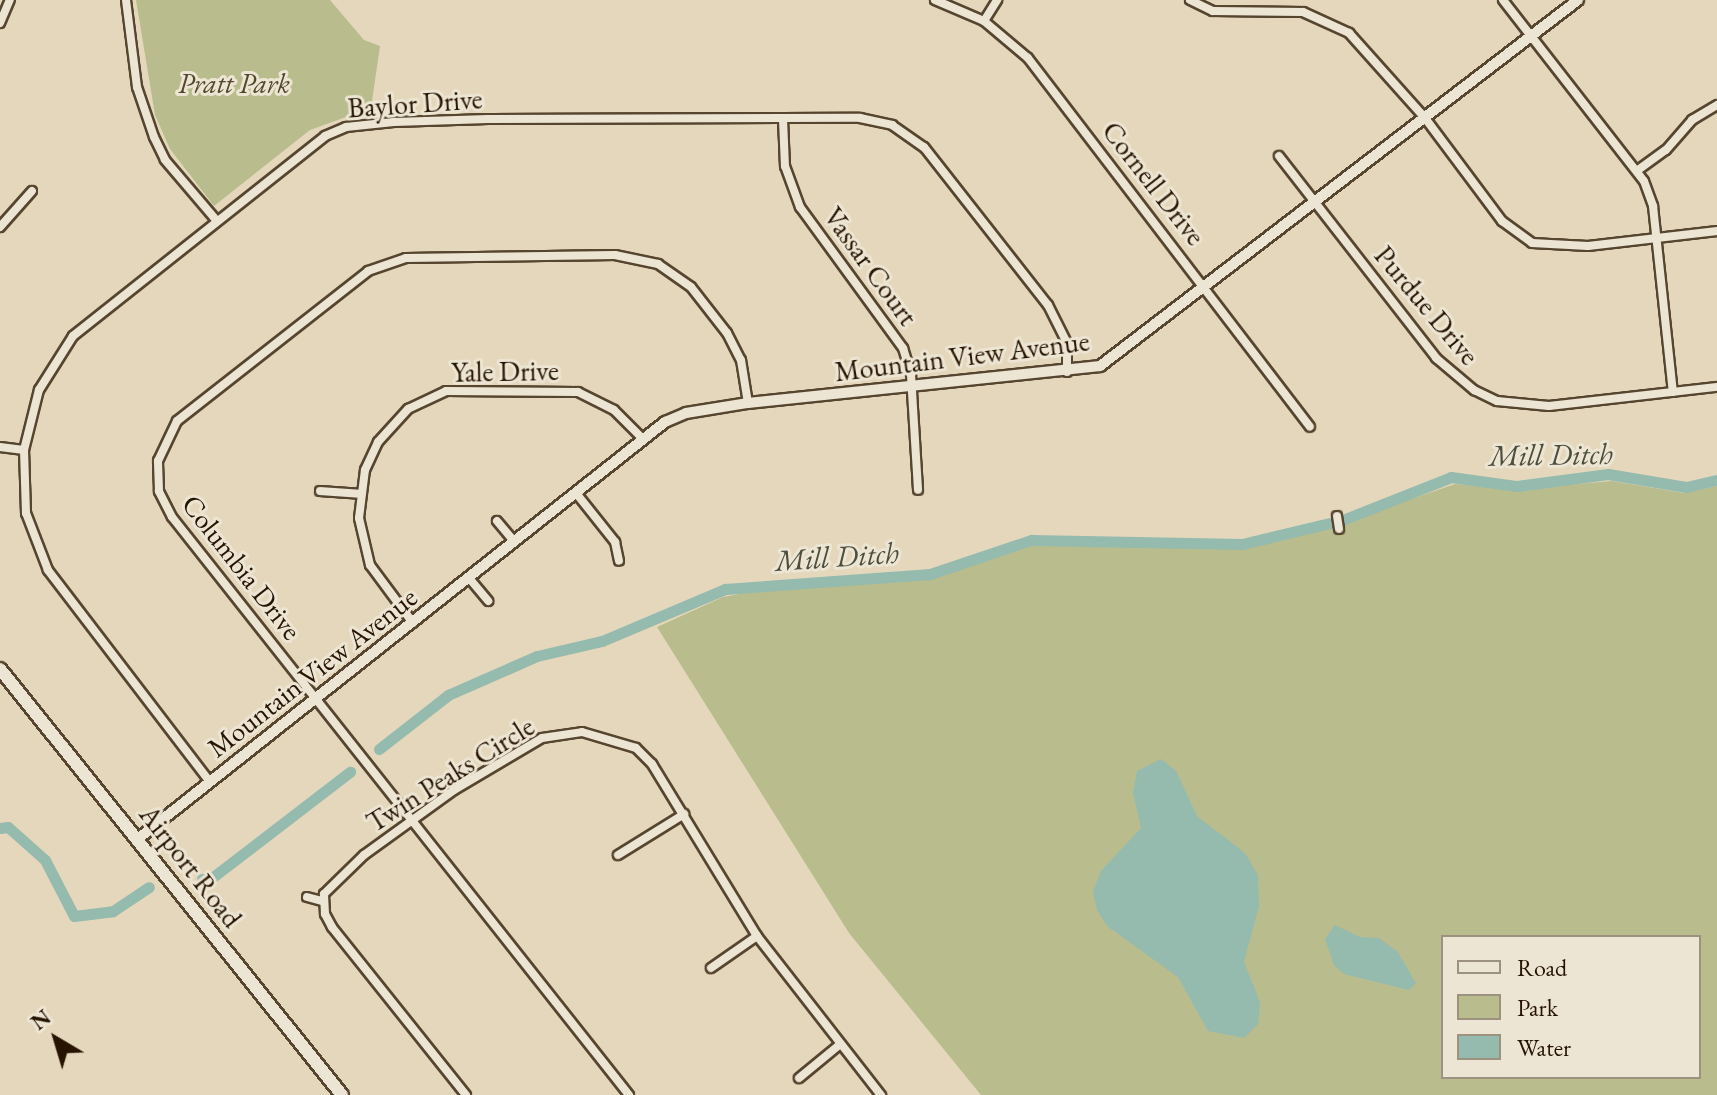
<!DOCTYPE html>
<html>
<head>
<meta charset="utf-8">
<style>
  body { margin:0 }
  #map { position:relative; width:1717px; height:1095px; overflow:hidden; background:#e4d7bb; font-family:"EB Garamond",serif }
  div>[style] { position:absolute }
  [style*='--x'] { left:calc(var(--x)*1px); top:calc(var(--y)*1px); width:calc(var(--w)*1px); rotate:calc(var(--a)*1deg) }
  .green>* { inset:0; background:#b9bd8d }
  .water>* { inset:0; background:#95baae }
  .canal>* { height:11px; margin:-5.5px; padding:0 5.5px; transform-origin:5.5px; border-radius:5.5px; background:#95baae }
  .roads { filter:drop-shadow(2px 0 #56452f) drop-shadow(-2px 0 #56452f) drop-shadow(0 2px #56452f) drop-shadow(0 -2px #56452f) }
  .minor>* { height:8px; margin:-4px; padding:0 4px; transform-origin:4px; border-radius:4px; background:#ede5d3 }
  .tertiary>* { height:10px; margin:-5px; padding:0 5px; transform-origin:5px; border-radius:5px; background:#ede5d3 }
  .secondary>* { height:12px; margin:-6px; padding:0 6px; transform-origin:6px; border-radius:6px; background:#ede5d3 }
  span { translate:-50% -50%; white-space:nowrap; text-align:center; line-height:1.15; -webkit-text-stroke:6px #ede5d3; paint-order:stroke }
  .park-label { font-size:28px; color:#52472a; font-style:italic }
  .street-label { font-size:28px; color:#261400 }
  .water-label { font-size:30px; color:#4d4e3d; font-style:italic }
  .legend { position:absolute; left:1441px; top:935px; width:260px; height:144px; box-sizing:border-box; background:#ede5d3; border:2px solid #9d917f; margin:0; padding:10px 14px; list-style:none; font-size:24px; color:#261400 }
  .legend li { display:flex; align-items:center; gap:16px; height:40px }
  .legend b { width:40px; border:2px solid #9d917f }
  .north { position:absolute; left:16px; top:999px; width:80px; height:80px; -webkit-text-stroke:6px #ede5d3; paint-order:stroke; rotate:322deg; font-size:22px; font-weight:700; line-height:32px; text-align:center; color:#261400 }
  .north::after { content:''; display:block; margin:auto; width:28px; height:36px; background:#261400; clip-path:polygon(50% 0,100% 100%,50% 72%,0 100%) }
</style>
</head>
<body>
<div id="map">
  <div class="green">
    <div style="clip-path:polygon(136px 0,330px 0,364px 40px,380px 46px,371px 108px,310px 130px,214px 206px,170px 149px,155px 115px)"></div>
    <div style="clip-path:polygon(evenodd,1612px 481px,1684px 493px,1717px 486px,1717px 1095px,981px 1095px,849px 933px,657px 627px,723px 597px,770px 588px,929px 579px,1032px 544px,1238px 548px,1324px 529px,1455px 484px,1521px 489px,1612px 481px,1443px 937px,1699px 937px,1699px 1077px,1443px 1077px,1443px 937px)"></div>
  </div>
  <div class="water">
    <div style="clip-path:polygon(1161px 759px,1176px 771px,1197px 816px,1245px 853px,1258px 875px,1259px 906px,1244px 962px,1260px 1002px,1258px 1024px,1244px 1038px,1208px 1031px,1178px 977px,1107px 926px,1097px 910px,1093px 892px,1101px 871px,1141px 828px,1133px 793px,1137px 771px)"></div>
    <div style="clip-path:polygon(1335px 925px,1360px 937px,1379px 938px,1397px 951px,1416px 983px,1409px 990px,1344px 974px,1334px 965px,1325px 939px)"></div>
  </div>
  <div class="canal">
    <div style="--x:1345;--y:519;--w:114;--a:-21.6"></div>
    <div style="--x:1451;--y:477;--w:67;--a:7.8"></div>
    <div style="--x:1517;--y:486;--w:92;--a:-7.5"></div>
    <div style="--x:1608;--y:474;--w:79;--a:9.5"></div>
    <div style="--x:1686;--y:487;--w:32;--a:-13"></div>
    <div style="--x:379;--y:749;--w:88;--a:-38"></div>
    <div style="--x:448;--y:695;--w:97;--a:-23.7"></div>
    <div style="--x:537;--y:656;--w:67;--a:-13"></div>
    <div style="--x:602;--y:641;--w:134;--a:-22.9"></div>
    <div style="--x:725;--y:589;--w:206;--a:-4.2"></div>
    <div style="--x:930;--y:574;--w:107;--a:-18.6"></div>
    <div style="--x:1031;--y:540;--w:211;--a:1.1"></div>
    <div style="--x:1242;--y:544;--w:90;--a:-13.4"></div>
    <div style="--x:0;--y:828;--w:8;--a:-7"></div>
    <div style="--x:8;--y:827;--w:50;--a:41.7"></div>
    <div style="--x:45;--y:860;--w:63;--a:62.6"></div>
    <div style="--x:74;--y:916;--w:39;--a:-7"></div>
    <div style="--x:113;--y:911;--w:43;--a:-33.7"></div>
    <div style="--x:202;--y:879;--w:7;--a:8"></div>
    <div style="--x:209;--y:880;--w:178;--a:-37.5"></div>
  </div>
  <div class="roads">
    <div class="minor">
      <div style="--x:126;--y:0;--w:88;--a:82.8"></div>
      <div style="--x:137;--y:87;--w:53;--a:71.2"></div>
      <div style="--x:154;--y:137;--w:25;--a:64"></div>
      <div style="--x:165;--y:160;--w:79;--a:49.6"></div>
      <div style="--x:935;--y:0;--w:53;--a:23.2"></div>
      <div style="--x:984;--y:21;--w:57;--a:40.1"></div>
      <div style="--x:1028;--y:58;--w:464;--a:52.6"></div>
      <div style="--x:1190;--y:0;--w:25;--a:26"></div>
      <div style="--x:1213;--y:11;--w:90;--a:0.6"></div>
      <div style="--x:1303;--y:12;--w:51;--a:24.5"></div>
      <div style="--x:1349;--y:33;--w:114;--a:48.2"></div>
      <div style="--x:1425;--y:118;--w:129;--a:53.2"></div>
      <div style="--x:1502;--y:221;--w:37;--a:36"></div>
      <div style="--x:1532;--y:243;--w:56;--a:3.1"></div>
      <div style="--x:1588;--y:246;--w:130;--a:-6.6"></div>
      <div style="--x:1503;--y:0;--w:229;--a:52.1"></div>
      <div style="--x:1644;--y:181;--w:27;--a:70"></div>
      <div style="--x:1653;--y:206;--w:187;--a:83.9"></div>
      <div style="--x:984;--y:21;--w:25;--a:-58"></div>
      <div style="--x:0;--y:23;--w:25;--a:-67"></div>
      <div style="--x:783;--y:119;--w:47;--a:87.6"></div>
      <div style="--x:785;--y:166;--w:44;--a:69.9"></div>
      <div style="--x:800;--y:207;--w:175;--a:53.9"></div>
      <div style="--x:903;--y:348;--w:28;--a:73"></div>
      <div style="--x:911;--y:375;--w:115;--a:86.5"></div>
      <div style="--x:1279;--y:156;--w:256;--a:52.1"></div>
      <div style="--x:1436;--y:358;--w:50;--a:40.1"></div>
      <div style="--x:1474;--y:390;--w:25;--a:26"></div>
      <div style="--x:1497;--y:401;--w:52;--a:5.5"></div>
      <div style="--x:1549;--y:406;--w:169;--a:-6.5"></div>
      <div style="--x:1638;--y:170;--w:34;--a:-36"></div>
      <div style="--x:1666;--y:150;--w:40;--a:-49"></div>
      <div style="--x:1692;--y:120;--w:29;--a:-31"></div>
      <div style="--x:0;--y:227;--w:48;--a:-48.4"></div>
      <div style="--x:0;--y:447;--w:24;--a:7"></div>
      <div style="--x:320;--y:491;--w:39;--a:4"></div>
      <div style="--x:576;--y:493;--w:63;--a:51.5"></div>
      <div style="--x:615;--y:542;--w:19;--a:78"></div>
      <div style="--x:1337;--y:516;--w:13;--a:81"></div>
      <div style="--x:497;--y:521;--w:26;--a:50"></div>
      <div style="--x:469;--y:578;--w:30;--a:50"></div>
      <div style="--x:413;--y:623;--w:72;--a:-126.6"></div>
      <div style="--x:370;--y:565;--w:48;--a:-103.2"></div>
      <div style="--x:359;--y:518;--w:48;--a:-82.9"></div>
      <div style="--x:365;--y:470;--w:31;--a:-65"></div>
      <div style="--x:378;--y:442;--w:45;--a:-47.7"></div>
      <div style="--x:408;--y:409;--w:42;--a:-25.3"></div>
      <div style="--x:446;--y:391;--w:132;--a:0.4"></div>
      <div style="--x:578;--y:392;--w:40;--a:26.6"></div>
      <div style="--x:614;--y:410;--w:41;--a:45"></div>
      <div style="--x:210;--y:782;--w:267;--a:-127.4"></div>
      <div style="--x:48;--y:570;--w:61;--a:-111.1"></div>
      <div style="--x:26;--y:513;--w:63;--a:-91.8"></div>
      <div style="--x:24;--y:450;--w:62;--a:-76"></div>
      <div style="--x:39;--y:390;--w:64;--a:-57.8"></div>
      <div style="--x:73;--y:336;--w:322;--a:-38.4"></div>
      <div style="--x:325;--y:136;--w:23;--a:-23"></div>
      <div style="--x:346;--y:127;--w:48;--a:-5.9"></div>
      <div style="--x:394;--y:122;--w:94;--a:-1.8"></div>
      <div style="--x:488;--y:119;--w:372;--a:-0.2"></div>
      <div style="--x:860;--y:118;--w:33;--a:12"></div>
      <div style="--x:892;--y:125;--w:39;--a:35"></div>
      <div style="--x:924;--y:147;--w:201;--a:51.9"></div>
      <div style="--x:1048;--y:305;--w:42;--a:63.4"></div>
      <div style="--x:1067;--y:343;--w:29;--a:90"></div>
      <div style="--x:618;--y:855;--w:78;--a:-31.8"></div>
      <div style="--x:307;--y:897;--w:16;--a:15"></div>
      <div style="--x:711;--y:968;--w:56;--a:-34.8"></div>
      <div style="--x:799;--y:1078;--w:50;--a:-39.4"></div>
      <div style="--x:466;--y:1095;--w:215;--a:-128.6"></div>
      <div style="--x:332;--y:927;--w:15;--a:-118"></div>
      <div style="--x:325;--y:914;--w:20;--a:-93"></div>
      <div style="--x:324;--y:894;--w:56;--a:-44.3"></div>
      <div style="--x:364;--y:855;--w:111;--a:-35.8"></div>
      <div style="--x:454;--y:790;--w:102;--a:-30.6"></div>
      <div style="--x:542;--y:738;--w:40;--a:-8.5"></div>
      <div style="--x:582;--y:732;--w:56;--a:16.5"></div>
      <div style="--x:636;--y:748;--w:23;--a:45"></div>
      <div style="--x:652;--y:764;--w:202;--a:58.6"></div>
      <div style="--x:757;--y:936;--w:202;--a:52.1"></div>
      <div style="--x:629;--y:1095;--w:737;--a:-128.33"></div>
      <div style="--x:172;--y:517;--w:29;--a:-117"></div>
      <div style="--x:159;--y:491;--w:30;--a:-92"></div>
      <div style="--x:158;--y:461;--w:44;--a:-64.6"></div>
      <div style="--x:177;--y:421;--w:243;--a:-38.1"></div>
      <div style="--x:368;--y:271;--w:40;--a:-18.9"></div>
      <div style="--x:406;--y:258;--w:209;--a:-0.8"></div>
      <div style="--x:615;--y:255;--w:44;--a:11.8"></div>
      <div style="--x:658;--y:264;--w:40;--a:34.9"></div>
      <div style="--x:691;--y:287;--w:58;--a:52"></div>
      <div style="--x:727;--y:333;--w:30;--a:63"></div>
      <div style="--x:741;--y:360;--w:44;--a:80.8"></div>
    </div>
    <div class="tertiary">
      <div style="--x:139;--y:838;--w:671;--a:-38.34"></div>
      <div style="--x:665;--y:422;--w:23;--a:-23"></div>
      <div style="--x:686;--y:413;--w:63;--a:-9.2"></div>
      <div style="--x:748;--y:403;--w:354;--a:-6"></div>
      <div style="--x:1100;--y:366;--w:602;--a:-37.44"></div>
    </div>
    <div class="secondary">
      <div style="--x:0;--y:669;--w:546;--a:51.24"></div>
    </div>
  </div>
  <div class="park-label">
    <span style="left:234px;top:83px">Pratt Park</span>
  </div>
  <div class="street-label">
    <span style="left:415px;top:103px;rotate:-4deg">Baylor Drive</span>
    <span style="left:1154px;top:183px;rotate:52deg">Cornell Drive</span>
    <span style="left:871px;top:266px;rotate:54deg">Vassar Court</span>
    <span style="left:1427px;top:305px;rotate:50deg">Purdue Drive</span>
    <span style="left:962px;top:356px;rotate:-7deg">Mountain View Avenue</span>
    <span style="left:505px;top:371px;rotate:-1deg">Yale Drive</span>
    <span style="left:242px;top:567px;rotate:52deg">Columbia Drive</span>
    <span style="left:312px;top:672px;rotate:-38deg">Mountain View Avenue</span>
    <span style="left:450px;top:774px;rotate:-32deg">Twin Peaks Circle</span>
    <span style="left:191px;top:866px;rotate:52deg">Airport Road</span>
  </div>
  <div class="water-label">
    <span style="left:1551px;top:455px;rotate:-1deg">Mill Ditch</span>
    <span style="left:837px;top:557px;rotate:-4deg">Mill Ditch</span>
  </div>
  <ul class="legend">
  <li><b style="height:10px;background:#ede5d3"></b>Road</li>
  <li><b style="height:22px;background:#b9bd8d"></b>Park</li>
  <li><b style="height:22px;background:#95baae"></b>Water</li>
  </ul>
  <div class="north">N</div>
</div>
</body>
</html>
